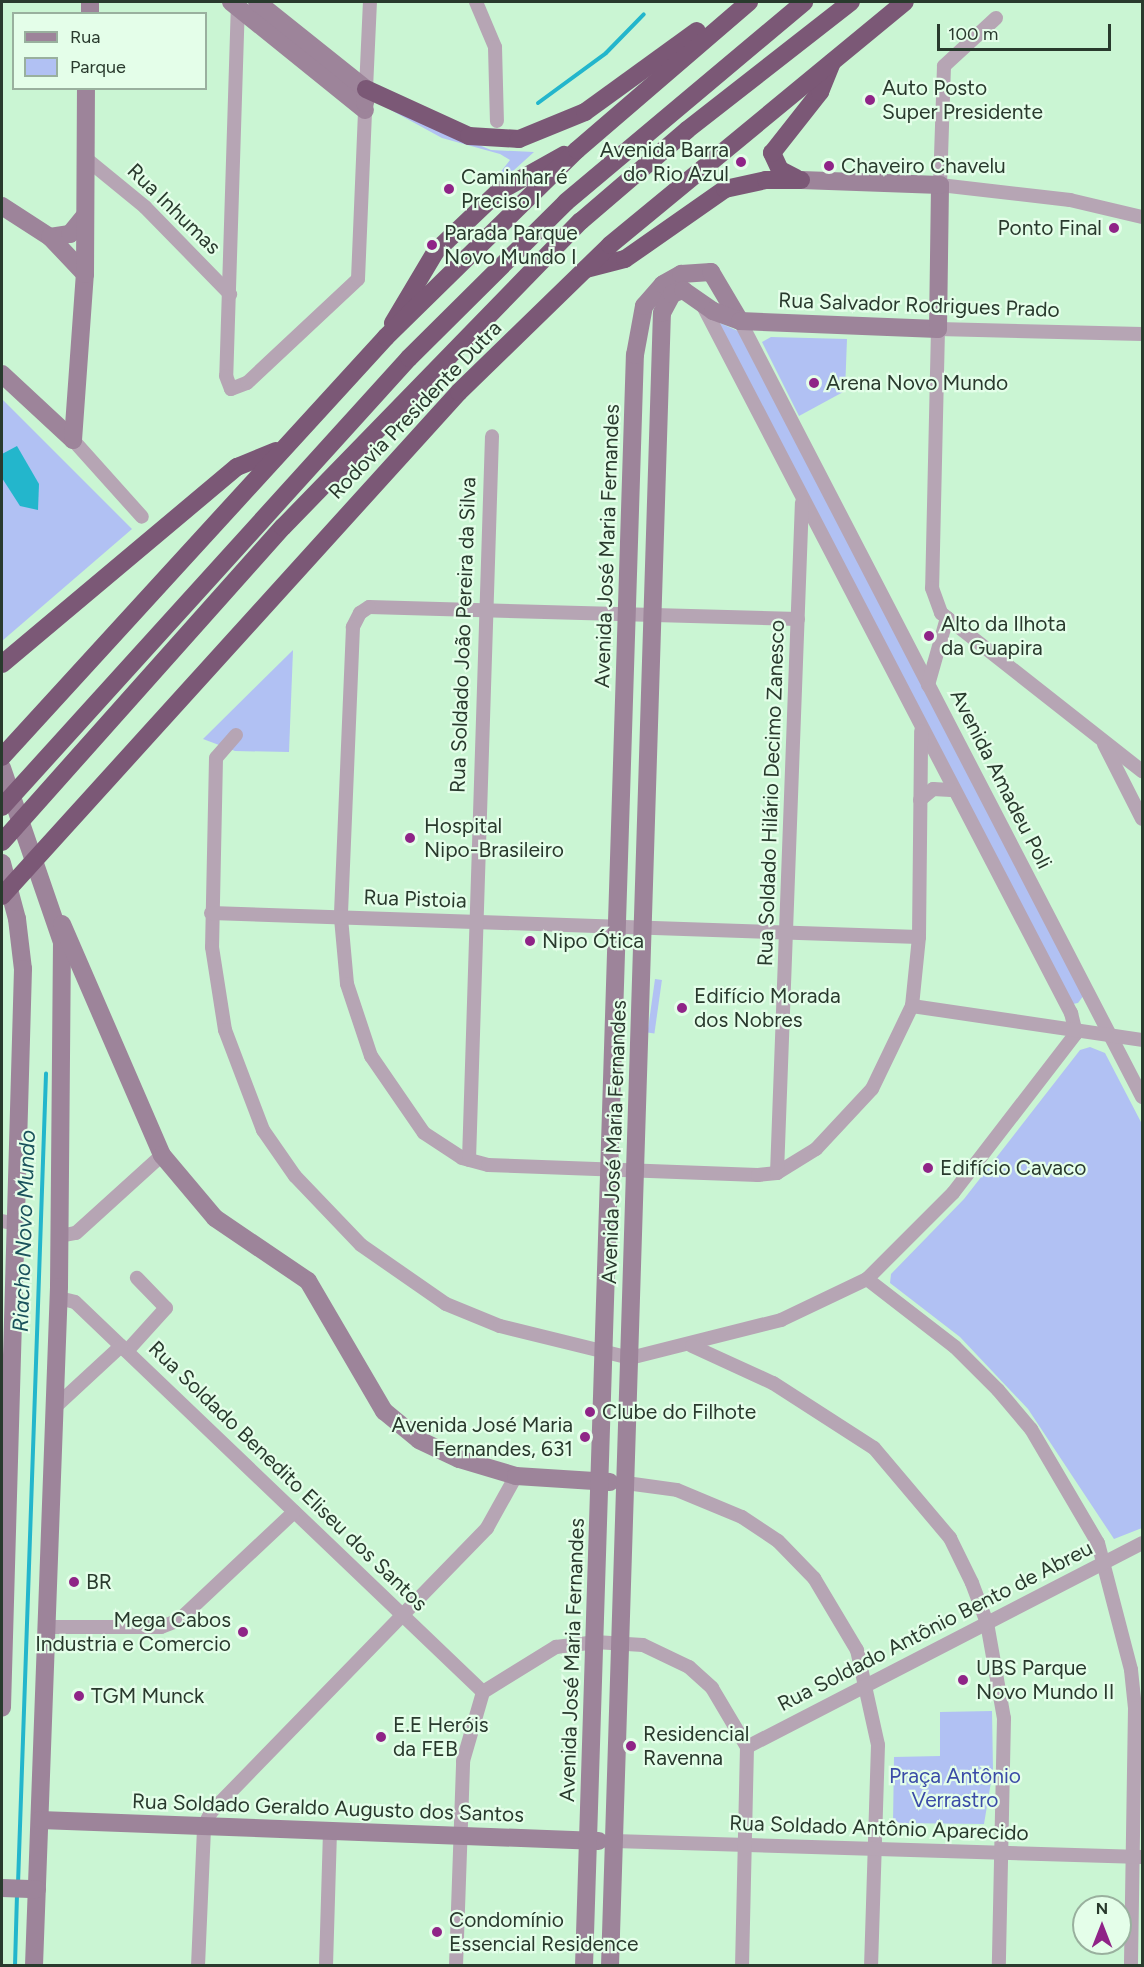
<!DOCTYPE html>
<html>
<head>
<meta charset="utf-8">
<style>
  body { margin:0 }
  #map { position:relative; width:1144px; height:1967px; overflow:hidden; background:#caf5d3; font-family:Figtree,sans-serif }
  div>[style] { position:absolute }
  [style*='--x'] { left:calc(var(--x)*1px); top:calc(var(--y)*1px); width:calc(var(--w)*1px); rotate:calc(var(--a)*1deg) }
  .green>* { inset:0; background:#b1c1f3; transform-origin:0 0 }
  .water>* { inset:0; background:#23b6cc }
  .stream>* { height:4px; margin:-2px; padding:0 2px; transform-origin:2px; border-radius:2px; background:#23b6cc }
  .street>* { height:14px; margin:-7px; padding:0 7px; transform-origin:7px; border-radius:7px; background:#b6a5b4 }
  .secondary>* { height:18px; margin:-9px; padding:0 9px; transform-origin:9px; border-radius:9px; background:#9d849a }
  .highway>* { height:18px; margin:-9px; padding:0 9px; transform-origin:9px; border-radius:9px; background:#7b5876 }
  .dots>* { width:16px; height:16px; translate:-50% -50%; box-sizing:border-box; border:3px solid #e4fee9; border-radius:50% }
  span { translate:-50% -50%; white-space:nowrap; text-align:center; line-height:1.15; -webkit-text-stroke:4.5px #e4fee9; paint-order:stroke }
  .poi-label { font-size:21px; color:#293a2d }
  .left { translate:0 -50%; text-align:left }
  .right { translate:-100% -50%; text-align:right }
  .street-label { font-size:21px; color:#293a2d }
  .park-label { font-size:21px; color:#3a4ba7 }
  .water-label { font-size:22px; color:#1a525c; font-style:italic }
  .frame { position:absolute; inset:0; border:3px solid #293a2d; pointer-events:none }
  .legend { position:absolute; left:12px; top:12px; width:195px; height:78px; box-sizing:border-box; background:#e4fee9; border:2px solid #99b09e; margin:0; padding:8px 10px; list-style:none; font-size:18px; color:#293a2d }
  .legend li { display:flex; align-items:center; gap:12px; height:30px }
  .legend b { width:30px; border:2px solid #99b09e }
  .north { position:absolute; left:1072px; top:1895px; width:60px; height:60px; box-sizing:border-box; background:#e4fee9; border:2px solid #99b09e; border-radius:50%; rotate:0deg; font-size:16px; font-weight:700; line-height:24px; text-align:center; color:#293a2d }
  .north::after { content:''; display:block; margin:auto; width:21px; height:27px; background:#8f2487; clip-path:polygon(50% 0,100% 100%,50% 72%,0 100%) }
  .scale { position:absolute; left:937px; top:24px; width:174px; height:27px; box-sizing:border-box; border:3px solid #293a2d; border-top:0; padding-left:8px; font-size:18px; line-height:21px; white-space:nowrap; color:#293a2d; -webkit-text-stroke:4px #e4fee9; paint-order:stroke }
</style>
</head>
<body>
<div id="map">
  <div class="green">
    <div style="clip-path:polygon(378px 103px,491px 150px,534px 152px,504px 179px,499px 174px,510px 160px,500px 154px,442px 138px)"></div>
    <div style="clip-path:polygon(713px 320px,738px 331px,1084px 995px,1078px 1003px,1073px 1004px)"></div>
    <div style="clip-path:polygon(771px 337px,847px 339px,845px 391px,799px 416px,762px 342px)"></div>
    <div style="clip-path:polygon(2px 399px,132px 529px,2px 641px)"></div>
    <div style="clip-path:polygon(293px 650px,289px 752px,235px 751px,203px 739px)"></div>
    <div style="left:655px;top:979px;width:7px;height:54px;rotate:8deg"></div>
    <div style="clip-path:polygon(1090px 1047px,1105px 1053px,1142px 1124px,1142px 1528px,1114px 1539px,1028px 1409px,960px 1337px,890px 1283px,891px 1274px,964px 1199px,1080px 1050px)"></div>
    <div style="clip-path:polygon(992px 1711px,993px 1770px,984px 1824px,893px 1823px,894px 1757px,940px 1756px,940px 1712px)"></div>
  </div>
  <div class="water">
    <div style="clip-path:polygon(17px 446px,39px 484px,38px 510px,20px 506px,2px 478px,2px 454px)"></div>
  </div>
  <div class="stream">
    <div style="--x:538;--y:103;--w:84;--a:-36.3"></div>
    <div style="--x:606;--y:53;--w:54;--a:-45.7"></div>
    <div style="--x:18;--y:1884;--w:811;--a:-88.02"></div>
    <div style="--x:15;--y:1966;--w:71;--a:-88.4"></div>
  </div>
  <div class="street">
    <div style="--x:238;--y:2;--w:374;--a:91.8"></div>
    <div style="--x:226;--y:376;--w:14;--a:69"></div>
    <div style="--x:231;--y:389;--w:17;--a:-21"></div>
    <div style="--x:247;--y:383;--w:152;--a:-43.1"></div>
    <div style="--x:358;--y:279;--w:169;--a:-87.6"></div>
    <div style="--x:476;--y:2;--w:49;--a:67.1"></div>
    <div style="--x:495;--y:47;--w:74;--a:88.5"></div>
    <div style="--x:996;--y:18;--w:71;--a:137.3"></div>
    <div style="--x:944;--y:66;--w:119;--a:91.9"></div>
    <div style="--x:940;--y:185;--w:131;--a:6.6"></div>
    <div style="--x:1070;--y:200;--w:74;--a:13.3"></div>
    <div style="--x:366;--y:89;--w:87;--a:-87.4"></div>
    <div style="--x:84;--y:157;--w:79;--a:39.3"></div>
    <div style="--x:145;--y:207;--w:122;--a:45.7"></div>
    <div style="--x:701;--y:302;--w:802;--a:62.51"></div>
    <div style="--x:1071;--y:1013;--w:21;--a:76"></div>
    <div style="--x:740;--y:321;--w:874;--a:62.61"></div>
    <div style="--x:1142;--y:334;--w:204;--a:-178.6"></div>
    <div style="--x:938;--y:329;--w:259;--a:91.3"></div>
    <div style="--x:932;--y:588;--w:27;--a:70"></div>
    <div style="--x:941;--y:613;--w:256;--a:38.2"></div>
    <div style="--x:73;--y:440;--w:103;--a:48.1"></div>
    <div style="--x:798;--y:619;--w:429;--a:-178.4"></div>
    <div style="--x:369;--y:607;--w:11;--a:146"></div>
    <div style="--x:360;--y:613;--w:16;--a:117"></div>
    <div style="--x:353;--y:627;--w:291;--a:92.4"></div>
    <div style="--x:341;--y:918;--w:66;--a:84.8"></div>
    <div style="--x:347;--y:984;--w:76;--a:71.6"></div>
    <div style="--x:371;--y:1056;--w:93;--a:55.5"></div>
    <div style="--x:424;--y:1133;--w:45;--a:33.3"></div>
    <div style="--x:462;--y:1158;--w:27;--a:15"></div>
    <div style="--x:488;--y:1165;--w:270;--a:2.1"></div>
    <div style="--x:758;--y:1175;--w:19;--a:-6"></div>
    <div style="--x:777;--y:1173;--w:46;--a:-31.6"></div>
    <div style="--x:816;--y:1149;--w:82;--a:-47"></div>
    <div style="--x:872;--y:1089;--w:92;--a:-64.3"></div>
    <div style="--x:912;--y:1006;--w:69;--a:-84.2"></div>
    <div style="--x:919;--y:937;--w:206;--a:-89.4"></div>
    <div style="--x:928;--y:685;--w:70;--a:-74.2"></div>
    <div style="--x:236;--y:735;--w:30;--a:131"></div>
    <div style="--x:216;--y:758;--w:189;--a:91.2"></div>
    <div style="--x:212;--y:947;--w:84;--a:81.1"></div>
    <div style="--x:225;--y:1030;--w:107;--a:69.2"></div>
    <div style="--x:263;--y:1130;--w:56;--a:55.2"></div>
    <div style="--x:295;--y:1176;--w:95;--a:46.3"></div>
    <div style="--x:361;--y:1245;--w:103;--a:34.8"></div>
    <div style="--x:446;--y:1304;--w:58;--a:22.2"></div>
    <div style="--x:500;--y:1326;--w:134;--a:13.8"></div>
    <div style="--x:630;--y:1358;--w:156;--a:-14.1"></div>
    <div style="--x:781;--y:1320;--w:95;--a:-25.5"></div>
    <div style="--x:867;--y:1279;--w:122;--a:-45"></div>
    <div style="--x:953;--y:1193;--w:202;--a:-52.4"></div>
    <div style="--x:1104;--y:744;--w:84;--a:63.1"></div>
    <div style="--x:920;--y:800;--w:17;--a:-40"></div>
    <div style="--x:933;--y:789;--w:18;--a:3"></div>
    <div style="--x:211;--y:913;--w:708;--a:1.94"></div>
    <div style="--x:912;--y:1006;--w:232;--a:8.4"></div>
    <div style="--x:469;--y:1160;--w:724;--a:-88.18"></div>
    <div style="--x:777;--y:1173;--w:671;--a:-87.87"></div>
    <div style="--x:2;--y:1221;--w:14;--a:12"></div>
    <div style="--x:60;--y:1236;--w:16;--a:-11"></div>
    <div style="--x:76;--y:1233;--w:116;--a:-42.2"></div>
    <div style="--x:867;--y:1279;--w:111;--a:37.7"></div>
    <div style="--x:955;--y:1347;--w:61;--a:45"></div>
    <div style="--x:998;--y:1390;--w:51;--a:49.8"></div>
    <div style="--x:1031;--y:1429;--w:132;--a:59.6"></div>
    <div style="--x:1098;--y:1543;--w:131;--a:75.4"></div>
    <div style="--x:1131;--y:1670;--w:38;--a:84"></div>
    <div style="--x:1135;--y:1708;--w:258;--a:90.9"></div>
    <div style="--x:59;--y:1298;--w:16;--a:14"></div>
    <div style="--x:75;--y:1302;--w:564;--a:43.71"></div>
    <div style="--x:692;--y:1346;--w:89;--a:24.6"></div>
    <div style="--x:773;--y:1383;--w:120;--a:32.8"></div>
    <div style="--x:874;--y:1448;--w:118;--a:49.8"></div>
    <div style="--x:950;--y:1538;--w:50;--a:63.9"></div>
    <div style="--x:972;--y:1583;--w:43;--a:69.4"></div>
    <div style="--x:987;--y:1623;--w:97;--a:79.9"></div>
    <div style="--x:1004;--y:1718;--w:248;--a:91.2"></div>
    <div style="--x:127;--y:1351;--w:58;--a:-47.8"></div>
    <div style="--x:166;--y:1308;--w:42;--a:-134"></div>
    <div style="--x:55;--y:1407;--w:90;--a:-42.7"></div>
    <div style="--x:626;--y:1483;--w:51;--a:7.8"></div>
    <div style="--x:677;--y:1490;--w:70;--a:22.6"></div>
    <div style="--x:742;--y:1517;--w:43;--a:33.7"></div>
    <div style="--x:778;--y:1541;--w:52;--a:45.8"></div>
    <div style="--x:814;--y:1578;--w:84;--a:59.2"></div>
    <div style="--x:857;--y:1650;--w:97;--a:77.5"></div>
    <div style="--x:878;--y:1745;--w:221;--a:91.8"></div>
    <div style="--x:48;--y:1627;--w:113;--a:0"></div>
    <div style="--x:161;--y:1627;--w:19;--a:-21"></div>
    <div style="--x:179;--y:1620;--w:158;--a:-43.2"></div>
    <div style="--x:747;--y:1747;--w:445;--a:-27.3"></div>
    <div style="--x:614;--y:1841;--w:528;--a:1.74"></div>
    <div style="--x:198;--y:1966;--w:140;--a:-87.5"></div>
    <div style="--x:204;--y:1826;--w:16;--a:-63"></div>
    <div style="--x:211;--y:1812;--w:396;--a:-45.8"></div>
    <div style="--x:487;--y:1528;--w:60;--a:-60.9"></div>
    <div style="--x:326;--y:1966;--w:135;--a:-88.3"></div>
    <div style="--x:456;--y:1966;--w:205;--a:-88"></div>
    <div style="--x:463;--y:1761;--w:72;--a:-73.8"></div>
    <div style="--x:483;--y:1692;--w:86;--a:-31.7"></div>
    <div style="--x:556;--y:1647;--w:39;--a:-7"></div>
    <div style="--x:595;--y:1642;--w:48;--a:3.6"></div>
    <div style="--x:643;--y:1645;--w:51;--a:25.6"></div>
    <div style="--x:689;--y:1667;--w:31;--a:42"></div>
    <div style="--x:712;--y:1688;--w:69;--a:59.3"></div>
    <div style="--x:747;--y:1747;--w:219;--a:91.3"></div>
  </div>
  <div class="secondary">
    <div style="--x:231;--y:2;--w:172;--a:38.9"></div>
    <div style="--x:257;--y:2;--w:139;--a:38.6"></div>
    <div style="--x:366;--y:89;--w:14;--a:94"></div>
    <div style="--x:90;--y:14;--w:12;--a:-90"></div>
    <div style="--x:2;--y:206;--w:57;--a:32.9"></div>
    <div style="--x:50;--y:237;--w:20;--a:-9"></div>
    <div style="--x:70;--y:234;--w:22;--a:-51"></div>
    <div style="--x:50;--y:237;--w:51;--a:46.6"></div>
    <div style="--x:2;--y:374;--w:97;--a:42.9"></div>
    <div style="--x:73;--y:440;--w:166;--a:-85.9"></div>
    <div style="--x:85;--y:274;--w:186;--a:-89.7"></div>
    <div style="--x:2;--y:768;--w:184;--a:71"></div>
    <div style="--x:62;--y:942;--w:345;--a:90.5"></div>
    <div style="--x:59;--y:1287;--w:679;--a:92.11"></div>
    <div style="--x:2;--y:863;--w:58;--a:75"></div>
    <div style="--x:17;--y:919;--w:50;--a:83.2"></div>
    <div style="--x:23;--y:969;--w:739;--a:91.63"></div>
    <div style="--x:62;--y:924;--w:252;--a:66.6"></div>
    <div style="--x:162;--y:1155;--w:82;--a:49.9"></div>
    <div style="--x:215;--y:1218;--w:112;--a:34.1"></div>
    <div style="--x:308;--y:1281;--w:151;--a:59.7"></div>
    <div style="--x:384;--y:1411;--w:45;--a:39.6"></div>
    <div style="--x:419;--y:1440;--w:44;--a:25.4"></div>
    <div style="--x:459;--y:1459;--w:59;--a:16.6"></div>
    <div style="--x:516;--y:1476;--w:94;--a:3.7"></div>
    <div style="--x:40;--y:1820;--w:559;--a:2.15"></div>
    <div style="--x:2;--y:1888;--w:35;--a:2"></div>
    <div style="--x:584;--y:1966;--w:1612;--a:-88.19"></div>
    <div style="--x:635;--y:355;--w:50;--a:-79.6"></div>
    <div style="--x:644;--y:306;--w:29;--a:-49"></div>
    <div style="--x:663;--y:284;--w:21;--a:-29"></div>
    <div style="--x:681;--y:274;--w:30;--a:-4"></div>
    <div style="--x:711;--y:272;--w:57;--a:59.4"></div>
    <div style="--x:610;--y:1966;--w:1654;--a:-88.2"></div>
    <div style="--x:662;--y:313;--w:21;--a:-62"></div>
    <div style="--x:672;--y:294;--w:12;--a:-20"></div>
    <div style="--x:683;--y:290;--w:37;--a:35"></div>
    <div style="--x:713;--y:311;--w:29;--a:20"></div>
    <div style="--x:740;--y:321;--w:198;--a:2.3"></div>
    <div style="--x:938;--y:329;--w:144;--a:-89.2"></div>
    <div style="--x:940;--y:185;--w:139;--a:-177.9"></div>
  </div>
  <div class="highway">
    <div style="--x:366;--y:89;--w:113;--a:24.5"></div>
    <div style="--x:469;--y:136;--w:50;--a:3.4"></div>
    <div style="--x:519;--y:139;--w:71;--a:-22.2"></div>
    <div style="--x:585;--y:112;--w:138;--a:-35.9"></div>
    <div style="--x:796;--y:178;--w:18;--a:-153"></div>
    <div style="--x:780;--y:170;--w:19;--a:-115"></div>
    <div style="--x:772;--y:153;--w:78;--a:-51.8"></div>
    <div style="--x:820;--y:92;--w:32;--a:-68"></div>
    <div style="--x:586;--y:269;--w:40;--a:-14.4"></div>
    <div style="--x:625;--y:259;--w:122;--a:-35"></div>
    <div style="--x:725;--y:189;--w:42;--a:-12.4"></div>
    <div style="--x:766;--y:180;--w:35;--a:0"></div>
    <div style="--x:393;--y:323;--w:84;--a:-59.2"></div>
    <div style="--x:436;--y:251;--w:86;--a:-43.6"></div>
    <div style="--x:498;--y:192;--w:76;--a:-29.3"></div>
    <div style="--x:2;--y:664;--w:307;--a:-40"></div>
    <div style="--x:237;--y:467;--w:42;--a:-22.3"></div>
    <div style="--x:2;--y:757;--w:569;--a:-47.56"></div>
    <div style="--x:386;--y:337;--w:267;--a:-44.4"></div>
    <div style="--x:577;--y:150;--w:227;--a:-40.7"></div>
    <div style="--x:2;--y:807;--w:606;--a:-47.81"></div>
    <div style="--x:409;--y:358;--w:221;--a:-44.8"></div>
    <div style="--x:566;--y:202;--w:311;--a:-40"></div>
    <div style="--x:2;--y:842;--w:422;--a:-48.3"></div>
    <div style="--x:283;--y:527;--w:427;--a:-45.8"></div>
    <div style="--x:581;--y:221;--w:140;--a:-40.6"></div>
    <div style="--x:687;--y:130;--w:208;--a:-38"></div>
    <div style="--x:2;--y:896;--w:680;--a:-47.8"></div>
    <div style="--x:459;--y:392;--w:211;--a:-44.2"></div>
    <div style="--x:610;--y:245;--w:382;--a:-39.5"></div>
  </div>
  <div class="dots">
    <div style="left:870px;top:100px;background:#8f2487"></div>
    <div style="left:741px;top:162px;background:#8f2487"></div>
    <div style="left:829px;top:166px;background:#8f2487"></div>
    <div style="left:449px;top:189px;background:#8f2487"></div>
    <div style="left:1114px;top:228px;background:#8f2487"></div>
    <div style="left:432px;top:245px;background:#8f2487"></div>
    <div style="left:814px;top:383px;background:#8f2487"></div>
    <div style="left:929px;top:636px;background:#8f2487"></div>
    <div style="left:410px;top:838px;background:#8f2487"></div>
    <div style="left:530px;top:941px;background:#8f2487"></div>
    <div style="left:682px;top:1008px;background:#8f2487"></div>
    <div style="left:928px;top:1168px;background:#8f2487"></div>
    <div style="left:590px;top:1412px;background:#8f2487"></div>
    <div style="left:585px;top:1437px;background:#8f2487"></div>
    <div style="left:74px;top:1582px;background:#8f2487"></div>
    <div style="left:243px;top:1632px;background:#8f2487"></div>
    <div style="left:963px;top:1680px;background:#8f2487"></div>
    <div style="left:79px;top:1696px;background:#8f2487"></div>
    <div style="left:381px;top:1737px;background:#8f2487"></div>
    <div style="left:631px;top:1746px;background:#8f2487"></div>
    <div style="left:437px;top:1932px;background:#8f2487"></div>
  </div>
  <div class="poi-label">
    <span class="left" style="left:882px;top:100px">Auto Posto<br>Super Presidente</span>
    <span class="right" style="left:729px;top:162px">Avenida Barra<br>do Rio Azul</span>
    <span class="left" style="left:841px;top:166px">Chaveiro Chavelu</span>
    <span class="left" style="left:461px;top:189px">Caminhar é<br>Preciso I</span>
    <span class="right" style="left:1102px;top:228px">Ponto Final</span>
    <span class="left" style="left:444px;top:245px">Parada Parque<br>Novo Mundo I</span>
    <span class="left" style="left:826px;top:383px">Arena Novo Mundo</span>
    <span class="left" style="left:941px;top:636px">Alto da Ilhota<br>da Guapira</span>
    <span class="left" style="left:424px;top:838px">Hospital<br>Nipo-Brasileiro</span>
    <span class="left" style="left:542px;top:941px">Nipo Ótica</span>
    <span class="left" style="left:694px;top:1008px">Edifício Morada<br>dos Nobres</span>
    <span class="left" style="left:940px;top:1168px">Edifício Cavaco</span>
    <span class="left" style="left:602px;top:1412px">Clube do Filhote</span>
    <span class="right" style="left:573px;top:1437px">Avenida José Maria<br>Fernandes, 631</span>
    <span class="left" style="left:86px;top:1582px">BR</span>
    <span class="right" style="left:231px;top:1632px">Mega Cabos<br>Industria e Comercio</span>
    <span class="left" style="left:976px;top:1680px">UBS Parque<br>Novo Mundo II</span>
    <span class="left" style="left:91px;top:1696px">TGM Munck</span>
    <span class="left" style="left:393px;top:1737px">E.E Heróis<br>da FEB</span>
    <span class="left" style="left:643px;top:1746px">Residencial<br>Ravenna</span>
    <span class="left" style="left:449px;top:1932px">Condomínio<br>Essencial Residence</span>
  </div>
  <div class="street-label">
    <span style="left:174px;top:209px;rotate:44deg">Rua Inhumas</span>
    <span style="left:919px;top:305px;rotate:2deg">Rua Salvador Rodrigues Prado</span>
    <span style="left:415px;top:410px;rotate:-46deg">Rodovia Presidente Dutra</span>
    <span style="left:607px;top:546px;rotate:-88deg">Avenida José Maria Fernandes</span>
    <span style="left:463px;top:635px;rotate:-88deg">Rua Soldado João Pereira da Silva</span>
    <span style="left:1001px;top:779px;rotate:63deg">Avenida Amadeu Poli</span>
    <span style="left:771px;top:793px;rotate:-88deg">Rua Soldado Hilário Decimo Zanesco</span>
    <span style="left:415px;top:899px;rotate:2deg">Rua Pistoia</span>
    <span style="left:614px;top:1142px;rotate:-88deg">Avenida José Maria Fernandes</span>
    <span style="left:288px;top:1476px;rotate:44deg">Rua Soldado Benedito Eliseu dos Santos</span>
    <span style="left:935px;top:1626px;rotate:-27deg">Rua Soldado Antônio Bento de Abreu</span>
    <span style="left:572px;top:1660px;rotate:-88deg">Avenida José Maria Fernandes</span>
    <span style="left:328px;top:1808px;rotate:2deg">Rua Soldado Geraldo Augusto dos Santos</span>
    <span style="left:879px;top:1828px;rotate:2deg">Rua Soldado Antônio Aparecido</span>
  </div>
  <div class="park-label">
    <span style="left:955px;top:1788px">Praça Antônio<br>Verrastro</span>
  </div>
  <div class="water-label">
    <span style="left:24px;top:1231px;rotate:-88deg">Riacho Novo Mundo</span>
  </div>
  <div class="frame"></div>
  <ul class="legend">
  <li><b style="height:8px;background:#9d849a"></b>Rua</li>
  <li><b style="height:16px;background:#b1c1f3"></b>Parque</li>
  </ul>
  <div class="north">N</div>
  <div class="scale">100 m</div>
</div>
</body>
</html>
